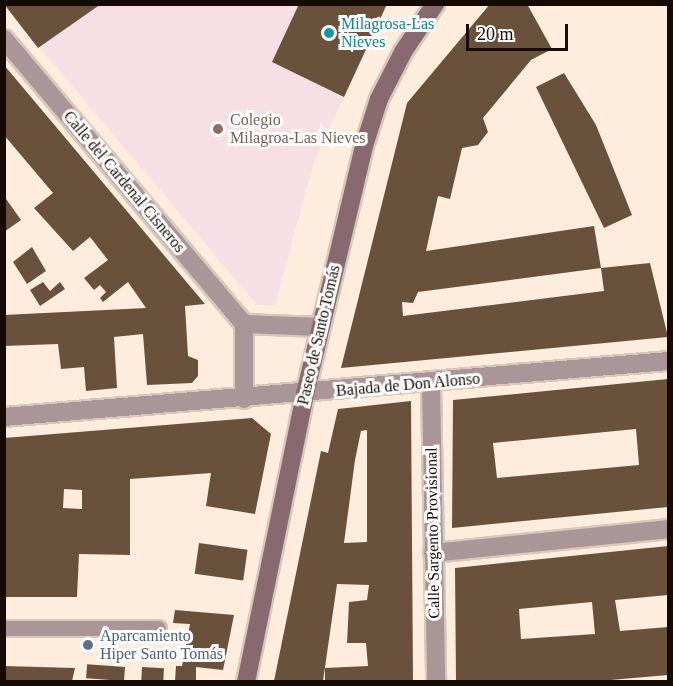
<!DOCTYPE html>
<html>
<head>
<meta charset="utf-8">
<style>
  body { margin:0 }
  #map { position:relative; width:673px; height:686px; overflow:hidden; background:#feecdd; font-family:"Times New Roman",serif }
  div>[style] { position:absolute }
  [style*='--x'] { left:calc(var(--x)*1px); top:calc(var(--y)*1px); width:calc(var(--w)*1px); rotate:calc(var(--a)*1deg) }
  .education>* { inset:0; background:#f8dee5 }
  .building>* { inset:0; background:#6a513b; transform-origin:0 0 }
  .roads { filter:drop-shadow(2px 0 #d9c8ba) drop-shadow(-2px 0 #d9c8ba) drop-shadow(0 2px #d9c8ba) drop-shadow(0 -2px #d9c8ba) }
  .lane>* { height:15px; margin:-7.5px; padding:0 7.5px; transform-origin:7.5px; border-radius:7.5px; background:#aa9599 }
  .street>* { height:18px; margin:-9px; padding:0 9px; transform-origin:9px; border-radius:9px; background:#aa9599 }
  .secondary>* { height:18px; margin:-9px; padding:0 9px; transform-origin:9px; border-radius:9px; background:#886970 }
  .dots>* { width:16px; height:16px; translate:-50% -50%; box-sizing:border-box; border:3px solid #fff; border-radius:50% }
  span { translate:-50% -50%; white-space:nowrap; text-align:center; line-height:1.15; -webkit-text-stroke:6px #fff; paint-order:stroke }
  .culture-label { font-size:16px; color:#0d838f }
  .left { translate:0 -50%; text-align:left }
  .education-label { font-size:16px; color:#785e54 }
  .street-label { font-size:16px; color:#150b04 }
  .service-label { font-size:16px; color:#4e5e75 }
  .frame { position:absolute; inset:0; border:6px solid #150b04; pointer-events:none }
  .scale { position:absolute; left:466px; top:24px; width:102px; height:27px; box-sizing:border-box; border:3px solid #150b04; border-top:0; padding-left:8px; font-size:18px; line-height:21px; white-space:nowrap; color:#150b04; -webkit-text-stroke:4px #fff; paint-order:stroke }
</style>
</head>
<body>
<div id="map">
  <div class="education">
    <div style="clip-path:polygon(4px 5px,387px 5px,314px 161px,275px 305px,257px 305px)"></div>
  </div>
  <div class="building">
    <div style="clip-path:polygon(4px 4px,101px 4px,38px 48px)"></div>
    <div style="clip-path:polygon(299px 4px,387px 4px,344px 97px,272px 62px)"></div>
    <div style="clip-path:polygon(490px 4px,527px 4px,552px 49px,531px 60px,483px 118px,488px 132px,478px 145px,462px 148px,450px 199px,438px 196px,426px 251px,594px 226px,601px 268px,418px 292px,413px 303px,402px 302px,403px 316px,604px 291px,601px 268px,650px 263px,668px 337px,341px 368px,407px 103px)"></div>
    <div style="clip-path:polygon(4px 65px,205px 304px,185px 306px,188px 356px,198px 360px,198px 376px,192px 383px,147px 385px,143px 334px,114px 337px,117px 388px,86px 391px,84px 367px,61px 369px,58px 344px,4px 346px,4px 315px,146px 308px,128px 282px,103px 302px,100px 298px,106px 292px,100px 285px,94px 290px,84px 278px,108px 260px,90px 237px,73px 251px,34px 208px,53px 193px,4px 135px)"></div>
    <div style="clip-path:polygon(564px 73px,596px 125px,632px 215px,604px 228px,536px 87px)"></div>
    <div style="clip-path:polygon(4px 196px,21px 220px,4px 232px)"></div>
    <div style="clip-path:polygon(32px 247px,46px 271px,27px 284px,13px 262px)"></div>
    <div style="clip-path:polygon(43px 282px,50px 291px,60px 282px,65px 289px,40px 306px,30px 290px)"></div>
    <div style="clip-path:polygon(evenodd,668px 379px,668px 507px,452px 528px,453px 400px,668px 379px,636px 429px,639px 465px,497px 478px,493px 443px,636px 429px)"></div>
    <div style="clip-path:polygon(evenodd,411px 401px,413px 681px,325px 681px,325px 668px,368px 666px,366px 643px,347px 643px,349px 602px,367px 600px,369px 585px,337px 584px,323px 681px,274px 681px,321px 451px,328px 453px,338px 409px,411px 401px,367px 430px,367px 542px,344px 543px,355px 460px,361px 431px,367px 430px)"></div>
    <div style="clip-path:polygon(evenodd,252px 418px,271px 434px,255px 514px,206px 506px,211px 473px,130px 479px,130px 555px,79px 554px,77px 597px,4px 597px,4px 438px,252px 418px,64px 489px,82px 490px,82px 509px,63px 508px,64px 489px)"></div>
    <div style="left:199px;top:543px;width:49px;height:31px;rotate:8deg"></div>
    <div style="clip-path:polygon(evenodd,668px 546px,668px 595px,615px 600px,620px 631px,668px 627px,668px 675px,599px 681px,456px 681px,455px 568px,668px 546px,592px 602px,595px 634px,521px 639px,519px 609px,592px 602px)"></div>
    <div style="clip-path:polygon(175px 610px,234px 615px,223px 670px,196px 667px,196px 681px,175px 681px,176px 666px,182px 666px,190px 624px,173px 623px)"></div>
    <div style="clip-path:polygon(4px 666px,75px 668px,72px 681px,4px 681px)"></div>
    <div style="left:125px;top:667px;width:14px;height:38px;rotate:94deg"></div>
    <div style="left:142px;top:667px;width:22px;height:14px;rotate:3deg"></div>
  </div>
  <div class="roads">
    <div class="lane">
      <div style="--x:4;--y:628;--w:154;--a:0"></div>
    </div>
    <div class="street">
      <div style="--x:4;--y:39;--w:373;--a:49.9"></div>
      <div style="--x:244;--y:324;--w:75;--a:90"></div>
      <div style="--x:244;--y:324;--w:76;--a:2.3"></div>
      <div style="--x:431;--y:384;--w:298;--a:89"></div>
      <div style="--x:4;--y:417;--w:666;--a:-4.82"></div>
      <div style="--x:433;--y:553;--w:236;--a:-5.8"></div>
    </div>
    <div class="secondary">
      <div style="--x:246;--y:682;--w:294;--a:-78.4"></div>
      <div style="--x:305;--y:394;--w:255;--a:-76.6"></div>
      <div style="--x:364;--y:146;--w:49;--a:-72.3"></div>
      <div style="--x:379;--y:99;--w:53;--a:-62.9"></div>
      <div style="--x:403;--y:52;--w:58;--a:-56.3"></div>
    </div>
  </div>
  <div class="dots">
    <div style="left:329px;top:33px;background:#0f9aa8"></div>
    <div style="left:218px;top:129px;background:#8d6e63"></div>
    <div style="left:88px;top:645px;background:#5c6f8a"></div>
  </div>
  <div class="culture-label">
    <span class="left" style="left:341px;top:33px">Milagrosa-Las<br>Nieves</span>
  </div>
  <div class="education-label">
    <span class="left" style="left:230px;top:129px">Colegio<br>Milagroa-Las Nieves</span>
  </div>
  <div class="street-label">
    <span style="left:124px;top:182px;rotate:50deg">Calle del Cardenal Cisneros</span>
    <span style="left:319px;top:335px;rotate:-77deg">Paseo de Santo Tomás</span>
    <span style="left:408px;top:385px;rotate:-5deg">Bajada de Don Alonso</span>
    <span style="left:433px;top:533px;rotate:-91deg">Calle Sargento Provisional</span>
  </div>
  <div class="service-label">
    <span class="left" style="left:100px;top:645px">Aparcamiento<br>Hiper Santo Tomás</span>
  </div>
  <div class="frame"></div>
  <div class="scale">20 m</div>
</div>
</body>
</html>
